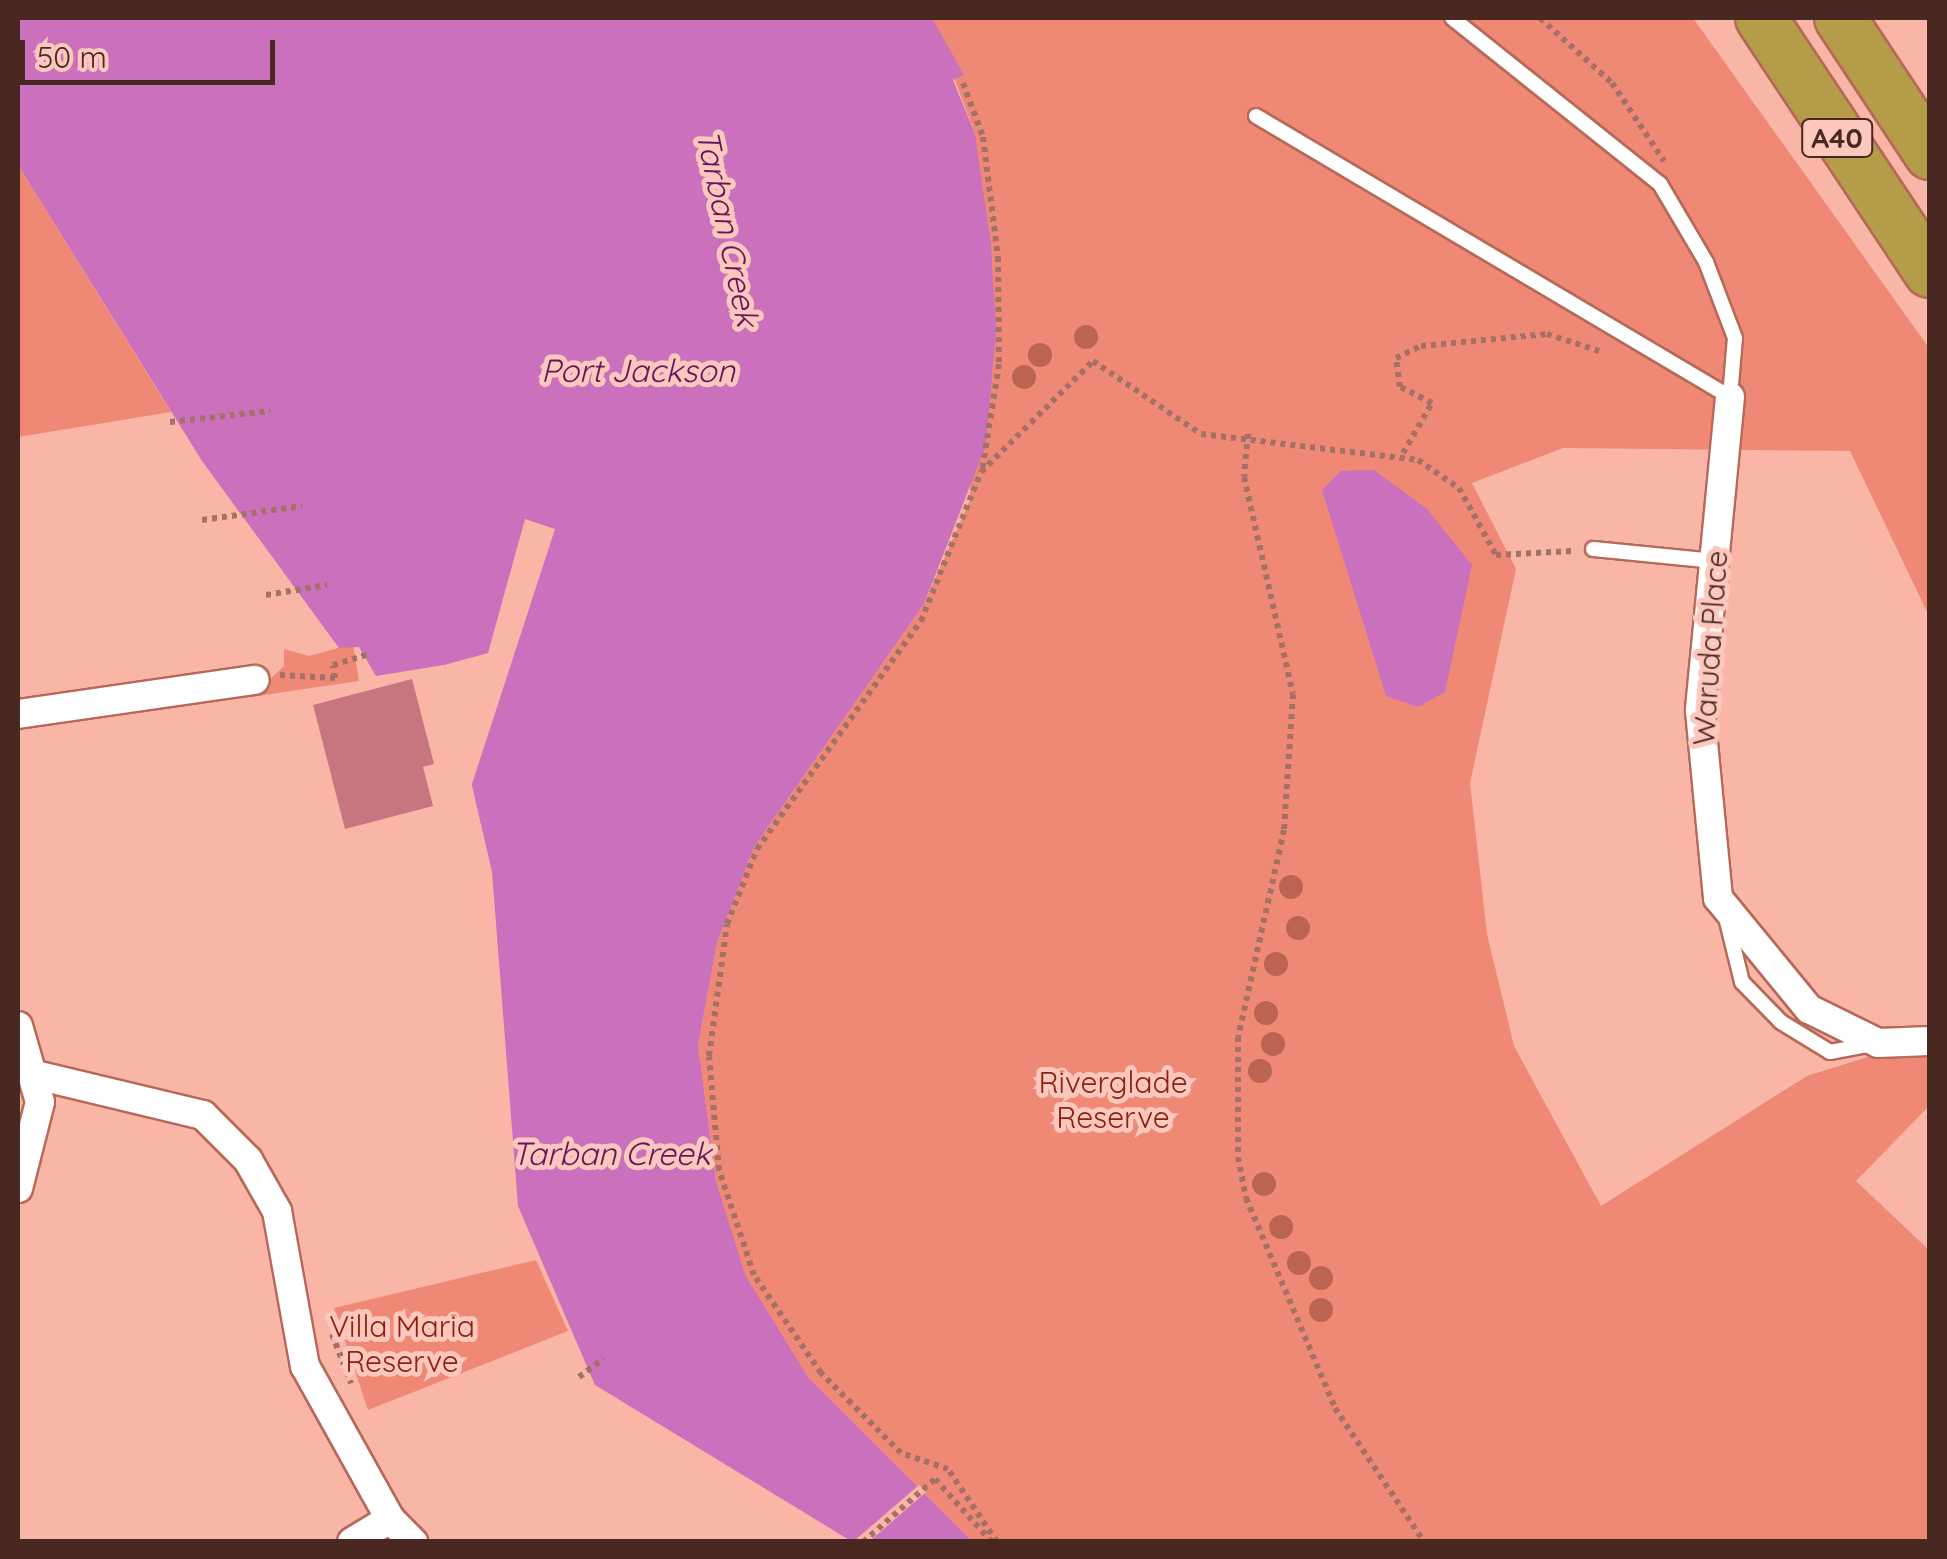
<!DOCTYPE html>
<html>
<head>
<meta charset="utf-8">
<style>
  body { margin:0 }
  #map { position:relative; width:1947px; height:1559px; overflow:hidden; background:#f9b5a6; font-family:Quicksand,sans-serif }
  div>[style] { position:absolute }
  [style*='--x'] { left:calc(var(--x)*1px); top:calc(var(--y)*1px); width:calc(var(--w)*1px); rotate:calc(var(--a)*1deg) }
  .green>* { inset:0; background:#ef8975 }
  .water>* { inset:0; background:#ca70bd }
  .pier>* { inset:0; background:#f9b5a6 }
  .building>* { inset:0; background:#c7757f }
  .path>* { height:6px; margin-top:-3px; transform-origin:0; background:repeating-linear-gradient(90deg,#a47166 0 5px,transparent 0 10px) }
  .roads { filter:drop-shadow(2px 0 #b76959) drop-shadow(-2px 0 #b76959) drop-shadow(0 2px #b76959) drop-shadow(0 -2px #b76959) }
  .lane>* { height:14px; margin:-7px; padding:0 7px; transform-origin:7px; border-radius:7px; background:#fff }
  .street>* { height:28px; margin:-14px; padding:0 14px; transform-origin:14px; border-radius:14px; background:#fff }
  .highway>* { height:50px; margin:-25px; padding:0 25px; transform-origin:25px; border-radius:25px; background:#b59c48 }
  .trees>* { width:24px; height:24px; margin:-12px; border-radius:50%; background:#bc6452 }
  span { translate:-50% -50%; white-space:nowrap; text-align:center; line-height:1.15; -webkit-text-stroke:10px #fcc7bc; paint-order:stroke }
  .shield-label span { padding:2px 8px; background:#fcc7bc; border:2px solid; border-radius:8px; -webkit-text-stroke-width:0 }
  .shield-label { font-size:28px; color:#492821; font-weight:700 }
  .street-label { font-size:30px; color:#492821 }
  .park-label { font-size:30px; color:#8b210e }
  .water-label { font-size:32px; color:#67145f; font-style:italic }
  .frame { position:absolute; inset:0; border:20px solid #492821; pointer-events:none }
  .scale { position:absolute; left:20px; top:40px; width:255px; height:45px; box-sizing:border-box; border:5px solid #492821; border-top:0; padding-left:12px; font-size:30px; line-height:35px; white-space:nowrap; color:#492821; -webkit-text-stroke:8px #fcc7bc; paint-order:stroke }
</style>
</head>
<body>
<div id="map">
  <div class="green">
    <div style="clip-path:polygon(932px 18px,1693px 18px,1929px 348px,1929px 616px,1850px 451px,1563px 448px,1472px 483px,1516px 569px,1470px 783px,1487px 934px,1514px 1046px,1601px 1206px,1807px 1076px,1877px 1054px,1929px 1054px,1929px 1106px,1856px 1181px,1929px 1250px,1929px 1541px,972px 1541px,808px 1377px,744px 1275px,716px 1181px,698px 1045px,717px 943px,754px 847px,924px 604px,970px 500px,975px 134px)"></div>
    <div style="clip-path:polygon(18px 165px,171px 412px,18px 437px)"></div>
    <div style="clip-path:polygon(353px 644px,359px 681px,251px 697px,284px 666px,284px 649px,309px 656px)"></div>
    <div style="clip-path:polygon(536px 1260px,568px 1331px,368px 1410px,334px 1308px)"></div>
  </div>
  <div class="water">
    <div style="clip-path:polygon(18px 18px,932px 18px,964px 75px,953px 80px,975px 134px,991px 245px,996px 330px,986px 445px,924px 604px,754px 847px,717px 943px,698px 1045px,716px 1181px,745px 1275px,808px 1377px,972px 1541px,851px 1541px,595px 1385px,518px 1206px,492px 872px,444px 665px,376px 676px,359px 647px,339px 648px,202px 461px,18px 165px)"></div>
    <div style="clip-path:polygon(1374px 470px,1427px 509px,1472px 565px,1445px 692px,1418px 707px,1386px 696px,1322px 490px,1341px 471px)"></div>
  </div>
  <div class="pier">
    <div style="clip-path:polygon(525px 519px,555px 529px,470px 790px,444px 665px,488px 653px)"></div>
    <div style="clip-path:polygon(919px 1485px,926px 1492px,870px 1541px,854px 1541px)"></div>
  </div>
  <div class="building">
    <div style="clip-path:polygon(412px 679px,434px 764px,423px 767px,433px 806px,345px 829px,313px 705px)"></div>
  </div>
  <div class="path">
    <div style="--x:1540;--y:18;--w:97;--a:42.1"></div>
    <div style="--x:1612;--y:83;--w:94;--a:56.3"></div>
    <div style="--x:1928;--y:18;--w:2;--a:27"></div>
    <div style="--x:963;--y:83;--w:58;--a:69.7"></div>
    <div style="--x:983;--y:137;--w:121;--a:82.9"></div>
    <div style="--x:998;--y:257;--w:107;--a:89.5"></div>
    <div style="--x:999;--y:364;--w:107;--a:99.1"></div>
    <div style="--x:170;--y:422;--w:101;--a:-6.3"></div>
    <div style="--x:1248;--y:434;--w:43;--a:95.3"></div>
    <div style="--x:1244;--y:477;--w:222;--a:77.3"></div>
    <div style="--x:1293;--y:694;--w:136;--a:93.8"></div>
    <div style="--x:1284;--y:830;--w:212;--a:102.5"></div>
    <div style="--x:1238;--y:1037;--w:120;--a:90"></div>
    <div style="--x:1238;--y:1157;--w:42;--a:79"></div>
    <div style="--x:1246;--y:1198;--w:228;--a:67"></div>
    <div style="--x:1335;--y:1408;--w:161;--a:56.4"></div>
    <div style="--x:1403;--y:453;--w:58;--a:-59.9"></div>
    <div style="--x:1432;--y:403;--w:36;--a:-153"></div>
    <div style="--x:1400;--y:387;--w:29;--a:-98"></div>
    <div style="--x:1396;--y:358;--w:28;--a:-26"></div>
    <div style="--x:1421;--y:346;--w:127;--a:-5.4"></div>
    <div style="--x:1547;--y:334;--w:58;--a:18.1"></div>
    <div style="--x:202;--y:520;--w:101;--a:-8"></div>
    <div style="--x:266;--y:595;--w:62;--a:-9.3"></div>
    <div style="--x:280;--y:675;--w:55;--a:3.1"></div>
    <div style="--x:335;--y:678;--w:13;--a:-99"></div>
    <div style="--x:333;--y:665;--w:38;--a:-17"></div>
    <div style="--x:332;--y:1334;--w:53;--a:68.8"></div>
    <div style="--x:579;--y:1377;--w:31;--a:-37"></div>
    <div style="--x:863;--y:1542;--w:96;--a:-41.2"></div>
    <div style="--x:935;--y:1479;--w:85;--a:47.9"></div>
    <div style="--x:997;--y:1542;--w:88;--a:-123.9"></div>
    <div style="--x:948;--y:1469;--w:50;--a:-161.2"></div>
    <div style="--x:901;--y:1453;--w:113;--a:-135"></div>
    <div style="--x:821;--y:1373;--w:119;--a:-124.4"></div>
    <div style="--x:754;--y:1275;--w:111;--a:-108.4"></div>
    <div style="--x:719;--y:1170;--w:114;--a:-95"></div>
    <div style="--x:709;--y:1056;--w:133;--a:-82.2"></div>
    <div style="--x:727;--y:924;--w:81;--a:-68.2"></div>
    <div style="--x:757;--y:849;--w:281;--a:-54.3"></div>
    <div style="--x:921;--y:621;--w:161;--a:-68.1"></div>
    <div style="--x:981;--y:472;--w:158;--a:-44.7"></div>
    <div style="--x:1093;--y:361;--w:130;--a:34.1"></div>
    <div style="--x:1201;--y:434;--w:219;--a:6.8"></div>
    <div style="--x:1418;--y:460;--w:50;--a:34.3"></div>
    <div style="--x:1459;--y:488;--w:77;--a:61.1"></div>
    <div style="--x:1496;--y:555;--w:76;--a:-3"></div>
  </div>
  <div class="roads">
    <div class="lane">
      <div style="--x:1256;--y:116;--w:551;--a:30.66"></div>
      <div style="--x:1730;--y:397;--w:59;--a:-85.2"></div>
      <div style="--x:1735;--y:338;--w:81;--a:-110.9"></div>
      <div style="--x:1706;--y:262;--w:91;--a:-120.5"></div>
      <div style="--x:1660;--y:184;--w:266;--a:-141.4"></div>
      <div style="--x:1593;--y:549;--w:123;--a:5.6"></div>
      <div style="--x:1725;--y:913;--w:71;--a:76.2"></div>
      <div style="--x:1742;--y:982;--w:56;--a:45.7"></div>
      <div style="--x:1781;--y:1022;--w:57;--a:31.5"></div>
      <div style="--x:1830;--y:1052;--w:44;--a:-10.5"></div>
    </div>
    <div class="street">
      <div style="--x:1730;--y:397;--w:315;--a:95.5"></div>
      <div style="--x:1700;--y:711;--w:188;--a:84.5"></div>
      <div style="--x:1718;--y:898;--w:144;--a:50.7"></div>
      <div style="--x:1809;--y:1009;--w:77;--a:26.2"></div>
      <div style="--x:1878;--y:1043;--w:52;--a:-2.2"></div>
      <div style="--x:18;--y:714;--w:239;--a:-8.2"></div>
      <div style="--x:18;--y:1026;--w:79;--a:73.9"></div>
      <div style="--x:40;--y:1102;--w:89;--a:104.3"></div>
      <div style="--x:36;--y:1075;--w:172;--a:13.5"></div>
      <div style="--x:203;--y:1115;--w:64;--a:45"></div>
      <div style="--x:248;--y:1160;--w:59;--a:60.4"></div>
      <div style="--x:277;--y:1211;--w:158;--a:79.8"></div>
      <div style="--x:305;--y:1366;--w:175;--a:60.9"></div>
      <div style="--x:390;--y:1519;--w:33;--a:45"></div>
      <div style="--x:352;--y:1542;--w:44;--a:-31.2"></div>
    </div>
    <div class="highway">
      <div style="--x:1761;--y:18;--w:305;--a:56.4"></div>
      <div style="--x:1840;--y:18;--w:163;--a:56.5"></div>
    </div>
  </div>
  <div class="trees">
    <div style="left:1086px;top:337px"></div>
    <div style="left:1040px;top:355px"></div>
    <div style="left:1024px;top:377px"></div>
    <div style="left:1291px;top:887px"></div>
    <div style="left:1298px;top:928px"></div>
    <div style="left:1276px;top:964px"></div>
    <div style="left:1266px;top:1013px"></div>
    <div style="left:1273px;top:1044px"></div>
    <div style="left:1260px;top:1071px"></div>
    <div style="left:1264px;top:1184px"></div>
    <div style="left:1281px;top:1227px"></div>
    <div style="left:1299px;top:1263px"></div>
    <div style="left:1321px;top:1278px"></div>
    <div style="left:1321px;top:1310px"></div>
  </div>
  <div class="shield-label">
    <span style="left:1837px;top:138px">A40</span>
  </div>
  <div class="street-label">
    <span style="left:1710px;top:648px;rotate:-86deg">Waruda Place</span>
  </div>
  <div class="park-label">
    <span style="left:1113px;top:1099px">Riverglade<br>Reserve</span>
    <span style="left:402px;top:1343px">Villa Maria<br>Reserve</span>
  </div>
  <div class="water-label">
    <span style="left:728px;top:228px;rotate:78deg">Tarban Creek</span>
    <span style="left:638px;top:370px">Port Jackson</span>
    <span style="left:611px;top:1153px">Tarban Creek</span>
  </div>
  <div class="frame"></div>
  <div class="scale">50 m</div>
</div>
</body>
</html>
